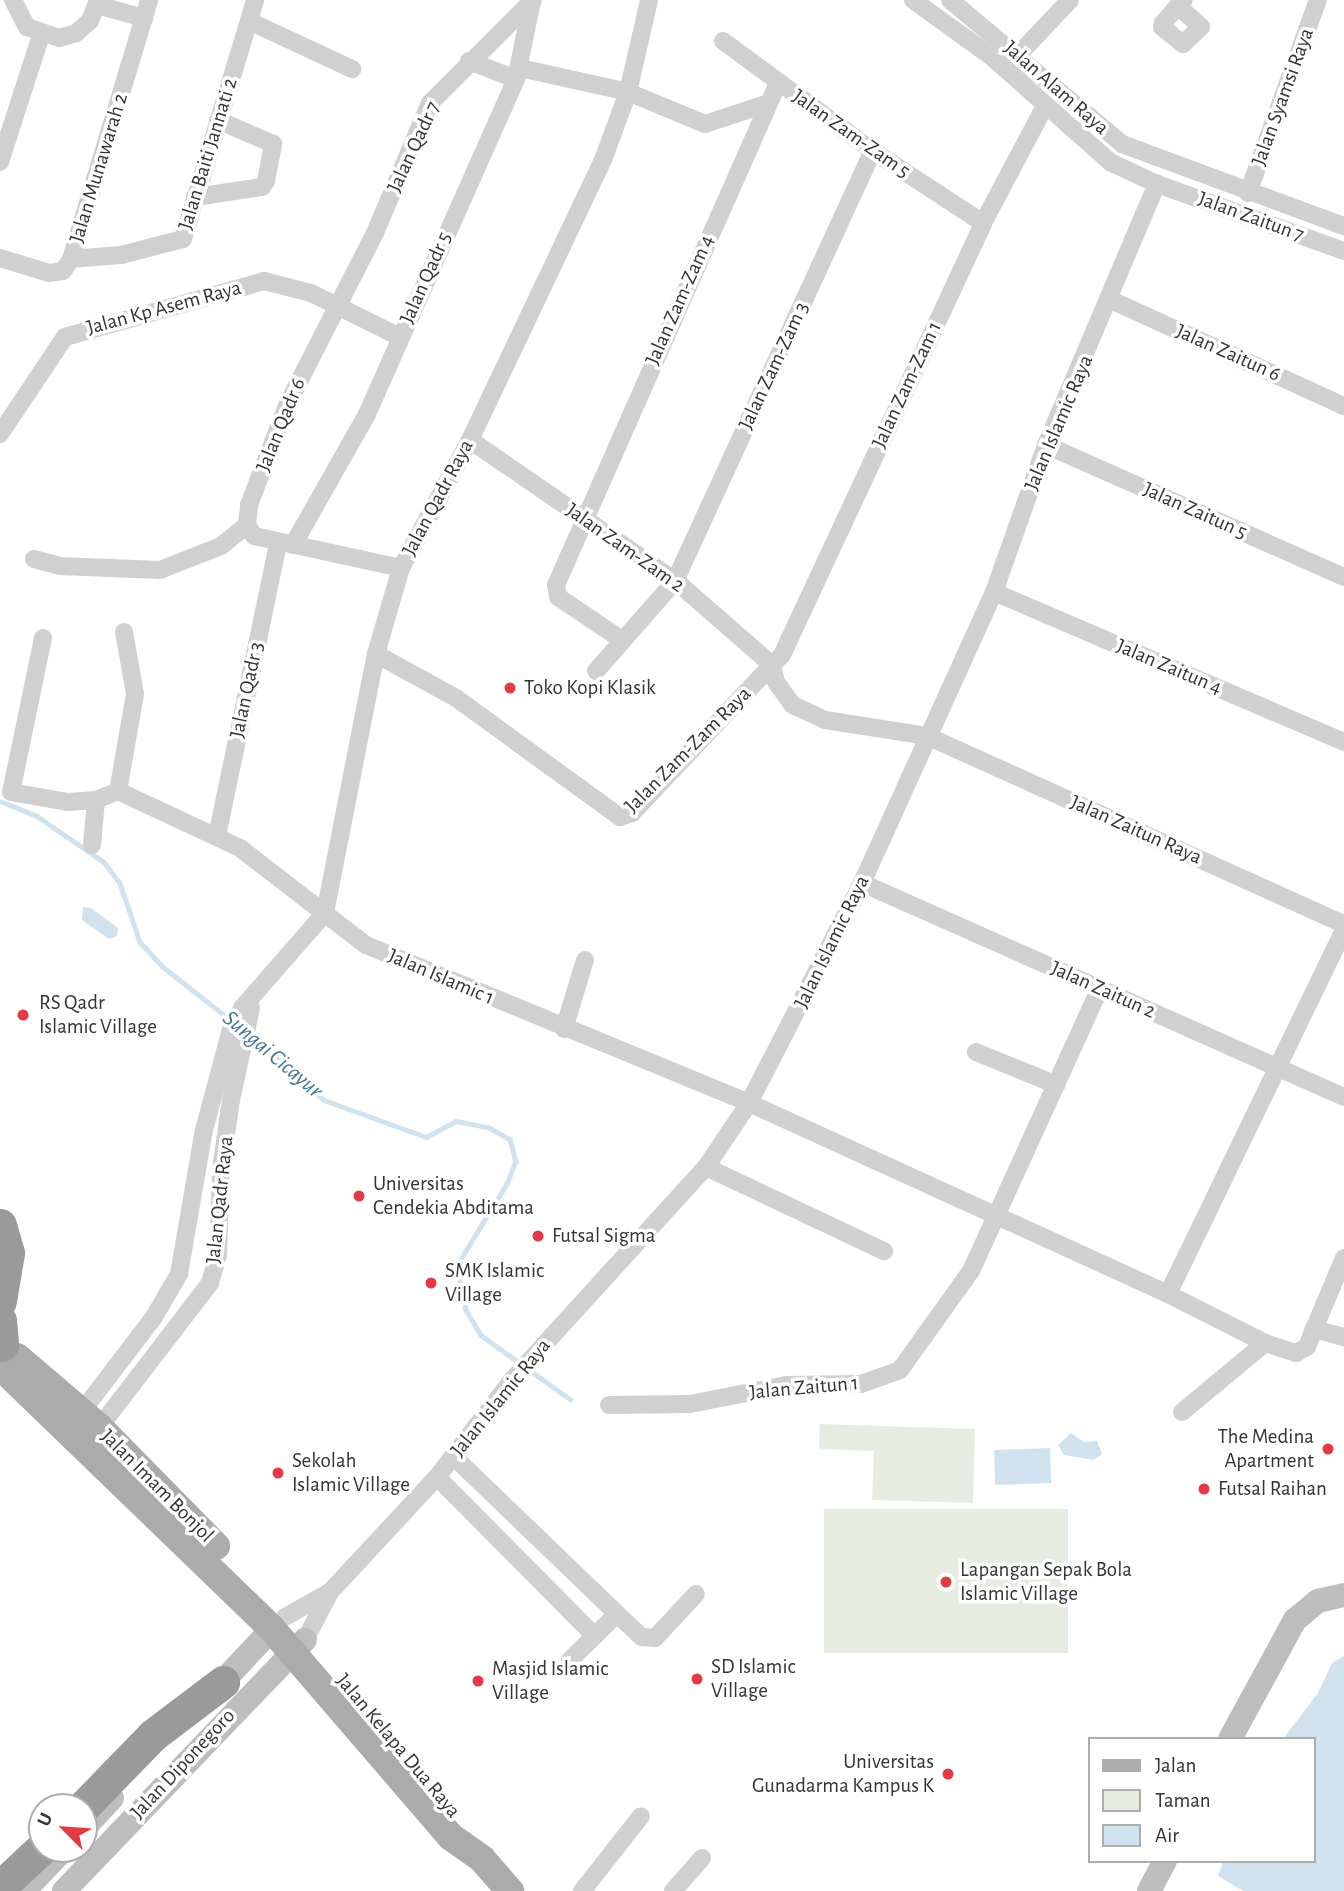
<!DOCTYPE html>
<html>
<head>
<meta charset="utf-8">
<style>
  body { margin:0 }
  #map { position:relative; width:1344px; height:1891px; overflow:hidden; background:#fff; font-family:"Alegreya Sans",sans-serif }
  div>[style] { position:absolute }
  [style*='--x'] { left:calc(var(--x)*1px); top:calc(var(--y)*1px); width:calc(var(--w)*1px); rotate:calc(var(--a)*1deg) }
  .green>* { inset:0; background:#e6ecdf; transform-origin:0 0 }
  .water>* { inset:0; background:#cfe2ee; transform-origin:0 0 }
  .stream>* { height:4.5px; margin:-2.25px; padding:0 2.25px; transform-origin:2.25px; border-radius:2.25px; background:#cfe2ee }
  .street>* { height:18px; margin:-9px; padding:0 9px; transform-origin:9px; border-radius:9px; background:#d0d0d0 }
  .secondary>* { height:24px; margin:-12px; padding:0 12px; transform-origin:12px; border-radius:12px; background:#bdbdbd }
  .primary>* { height:28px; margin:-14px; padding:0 14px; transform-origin:14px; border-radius:14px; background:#ababab }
  .highway>* { height:33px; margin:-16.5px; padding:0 16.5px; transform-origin:16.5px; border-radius:16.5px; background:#9a9a9a }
  .dots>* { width:19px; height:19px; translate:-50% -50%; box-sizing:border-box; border:4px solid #fff; border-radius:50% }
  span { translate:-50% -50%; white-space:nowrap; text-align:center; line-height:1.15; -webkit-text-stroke:7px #fff; paint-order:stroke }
  .street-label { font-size:21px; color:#333 }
  .poi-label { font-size:21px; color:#333 }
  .left { translate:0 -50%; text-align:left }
  .right { translate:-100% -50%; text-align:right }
  .water-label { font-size:23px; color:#3f7597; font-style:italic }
  .legend { position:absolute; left:1088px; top:1737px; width:228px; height:126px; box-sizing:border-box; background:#fff; border:2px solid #adadad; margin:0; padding:9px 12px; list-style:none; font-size:21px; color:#333 }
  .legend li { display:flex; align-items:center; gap:14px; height:35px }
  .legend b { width:35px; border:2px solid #adadad }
  .north { position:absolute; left:28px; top:1793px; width:70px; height:70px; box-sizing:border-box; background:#fff; border:2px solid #adadad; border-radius:50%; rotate:295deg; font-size:19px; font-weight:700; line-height:28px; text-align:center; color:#333 }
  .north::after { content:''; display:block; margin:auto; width:24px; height:32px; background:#e63946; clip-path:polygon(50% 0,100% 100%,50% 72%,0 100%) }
</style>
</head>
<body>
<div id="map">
  <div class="green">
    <div style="clip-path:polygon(820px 1424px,975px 1429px,973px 1503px,872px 1500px,874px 1451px,819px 1449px)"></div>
    <div style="left:1068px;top:1509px;width:144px;height:244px;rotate:90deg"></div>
  </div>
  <div class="water">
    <div style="clip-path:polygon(83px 907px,91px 908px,118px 928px,117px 936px,109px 939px,82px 920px)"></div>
    <div style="clip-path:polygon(1071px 1433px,1084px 1442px,1097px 1441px,1102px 1454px,1094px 1460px,1064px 1455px,1058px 1445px)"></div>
    <div style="left:1050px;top:1448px;width:35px;height:56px;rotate:88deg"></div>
    <div style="clip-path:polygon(1344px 1656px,1344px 1891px,1243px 1891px,1218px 1876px,1223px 1861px,1314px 1861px,1314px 1739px,1283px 1739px,1318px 1693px,1332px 1663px)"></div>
  </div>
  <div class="stream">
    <div style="--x:0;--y:801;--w:40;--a:22"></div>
    <div style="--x:37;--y:816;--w:81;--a:34.5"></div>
    <div style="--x:104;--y:862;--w:26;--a:53"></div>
    <div style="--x:120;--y:883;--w:62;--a:71.3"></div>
    <div style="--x:140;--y:942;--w:33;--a:47"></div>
    <div style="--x:162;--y:966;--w:89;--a:38.2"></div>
    <div style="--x:250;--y:1035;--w:98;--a:41.3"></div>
    <div style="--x:324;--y:1100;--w:109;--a:19.9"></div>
    <div style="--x:426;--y:1137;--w:34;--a:-28"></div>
    <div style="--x:456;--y:1121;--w:33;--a:11"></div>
    <div style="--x:488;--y:1127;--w:25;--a:29"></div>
    <div style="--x:510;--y:1139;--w:23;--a:75"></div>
    <div style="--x:516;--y:1161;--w:25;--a:111"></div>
    <div style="--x:507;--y:1184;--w:96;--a:121.4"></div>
    <div style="--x:457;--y:1266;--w:45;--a:78.4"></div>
    <div style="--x:466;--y:1310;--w:29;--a:59"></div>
    <div style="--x:481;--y:1335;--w:49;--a:35.9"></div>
    <div style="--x:528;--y:1369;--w:52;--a:35.5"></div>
  </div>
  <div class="street">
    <div style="--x:13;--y:0;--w:30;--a:63"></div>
    <div style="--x:27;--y:27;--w:34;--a:19"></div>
    <div style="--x:59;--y:38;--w:18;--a:-16"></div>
    <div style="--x:76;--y:33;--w:18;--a:-41"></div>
    <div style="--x:90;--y:21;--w:22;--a:-69"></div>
    <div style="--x:913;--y:0;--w:99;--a:35.9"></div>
    <div style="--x:993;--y:58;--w:157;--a:41.6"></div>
    <div style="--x:1110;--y:162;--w:52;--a:25.1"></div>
    <div style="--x:1157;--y:184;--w:199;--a:19.7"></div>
    <div style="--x:950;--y:0;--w:224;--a:39.9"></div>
    <div style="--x:1122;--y:144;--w:237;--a:20.3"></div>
    <div style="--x:97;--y:5;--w:49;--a:15.5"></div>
    <div style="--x:1178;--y:6;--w:31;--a:42"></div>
    <div style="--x:1201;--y:27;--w:25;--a:137"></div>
    <div style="--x:1183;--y:44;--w:27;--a:-141"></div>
    <div style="--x:1162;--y:27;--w:4;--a:-76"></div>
    <div style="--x:1163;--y:23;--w:23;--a:-49"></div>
    <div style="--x:1178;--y:6;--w:8;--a:-45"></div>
    <div style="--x:249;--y:21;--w:114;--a:25"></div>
    <div style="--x:723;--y:41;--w:186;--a:36.3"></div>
    <div style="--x:873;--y:151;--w:131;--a:33.2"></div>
    <div style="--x:1019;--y:54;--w:74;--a:-46.6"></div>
    <div style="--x:469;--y:61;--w:50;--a:21"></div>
    <div style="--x:520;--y:68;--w:111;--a:12.5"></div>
    <div style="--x:628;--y:92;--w:83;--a:22.6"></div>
    <div style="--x:705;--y:124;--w:64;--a:-18.2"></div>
    <div style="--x:0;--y:162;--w:133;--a:-72.1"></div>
    <div style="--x:1248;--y:193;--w:205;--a:-70.1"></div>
    <div style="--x:195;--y:197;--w:68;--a:-8.5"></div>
    <div style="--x:262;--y:187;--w:7;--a:-56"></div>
    <div style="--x:266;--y:181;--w:38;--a:-79"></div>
    <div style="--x:273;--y:144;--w:60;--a:-156.4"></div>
    <div style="--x:0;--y:258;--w:51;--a:17"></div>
    <div style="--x:49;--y:273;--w:14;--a:-8"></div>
    <div style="--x:63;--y:271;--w:14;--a:-56"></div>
    <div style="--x:71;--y:259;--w:270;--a:-73.2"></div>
    <div style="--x:71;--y:259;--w:50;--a:-4.6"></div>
    <div style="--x:121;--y:255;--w:64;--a:-14.5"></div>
    <div style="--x:183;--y:239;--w:250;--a:-73.2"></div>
    <div style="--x:1111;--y:300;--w:256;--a:24.5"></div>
    <div style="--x:0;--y:434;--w:117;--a:-56.2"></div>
    <div style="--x:65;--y:337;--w:207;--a:-15.7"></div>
    <div style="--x:264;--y:281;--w:49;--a:14.3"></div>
    <div style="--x:311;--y:293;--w:99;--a:26.3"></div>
    <div style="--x:470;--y:440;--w:252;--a:34.5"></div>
    <div style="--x:678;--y:583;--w:125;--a:41.1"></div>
    <div style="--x:772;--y:665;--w:14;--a:-45"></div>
    <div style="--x:782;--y:655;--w:476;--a:-65"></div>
    <div style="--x:983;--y:223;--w:132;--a:-62.1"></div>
    <div style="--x:1046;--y:445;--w:326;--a:23.9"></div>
    <div style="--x:293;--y:545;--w:150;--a:-60.5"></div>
    <div style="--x:367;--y:414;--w:367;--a:-66"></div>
    <div style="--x:516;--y:79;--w:80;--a:-78.4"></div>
    <div style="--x:34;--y:559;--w:27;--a:15"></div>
    <div style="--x:60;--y:566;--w:100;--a:2.3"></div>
    <div style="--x:160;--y:570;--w:66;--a:-21.5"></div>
    <div style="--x:221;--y:546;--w:33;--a:-39"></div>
    <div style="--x:401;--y:568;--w:150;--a:-167.7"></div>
    <div style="--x:254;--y:536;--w:13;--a:-122"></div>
    <div style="--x:247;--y:525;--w:20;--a:-84"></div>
    <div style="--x:249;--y:505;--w:109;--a:-69.1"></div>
    <div style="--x:288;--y:403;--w:191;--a:-62.9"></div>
    <div style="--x:375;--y:233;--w:141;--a:-67.1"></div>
    <div style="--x:430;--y:103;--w:146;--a:-45"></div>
    <div style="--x:994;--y:592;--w:381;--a:23.2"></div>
    <div style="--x:124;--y:632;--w:63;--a:79.9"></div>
    <div style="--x:135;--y:694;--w:98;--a:99.9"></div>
    <div style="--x:118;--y:791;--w:135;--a:25"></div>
    <div style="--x:240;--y:848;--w:159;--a:37.6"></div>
    <div style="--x:366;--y:945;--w:414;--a:22.4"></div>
    <div style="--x:749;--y:1103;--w:460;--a:24.5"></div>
    <div style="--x:1168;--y:1294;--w:109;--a:26.8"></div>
    <div style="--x:1265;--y:1343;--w:33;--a:18"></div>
    <div style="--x:1296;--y:1353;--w:13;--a:-29"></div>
    <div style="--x:1307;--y:1347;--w:19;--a:-69"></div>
    <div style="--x:1314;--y:1329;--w:31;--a:15"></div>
    <div style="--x:43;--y:638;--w:157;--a:101.7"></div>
    <div style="--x:11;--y:792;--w:58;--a:10"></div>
    <div style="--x:68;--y:802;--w:28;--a:-4"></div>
    <div style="--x:96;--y:800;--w:24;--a:-22"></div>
    <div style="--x:622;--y:640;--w:77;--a:-146.1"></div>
    <div style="--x:558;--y:597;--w:12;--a:-99"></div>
    <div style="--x:556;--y:585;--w:549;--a:-66.14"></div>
    <div style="--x:376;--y:654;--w:91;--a:28.8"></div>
    <div style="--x:456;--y:698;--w:203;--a:36"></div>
    <div style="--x:620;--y:817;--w:13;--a:-18"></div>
    <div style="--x:632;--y:813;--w:204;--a:-46.6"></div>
    <div style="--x:772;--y:665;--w:17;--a:77"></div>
    <div style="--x:776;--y:682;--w:29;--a:54"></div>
    <div style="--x:793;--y:705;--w:35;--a:25"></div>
    <div style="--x:825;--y:720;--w:103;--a:8.9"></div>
    <div style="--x:927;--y:736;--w:457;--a:24.3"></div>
    <div style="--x:596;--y:671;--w:120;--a:-48.7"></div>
    <div style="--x:675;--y:581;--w:473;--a:-65.3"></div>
    <div style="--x:217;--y:836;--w:297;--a:-78.2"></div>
    <div style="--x:92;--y:845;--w:45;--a:-84.9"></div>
    <div style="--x:862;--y:883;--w:527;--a:23.94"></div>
    <div style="--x:564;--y:1029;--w:72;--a:-73.1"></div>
    <div style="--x:976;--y:1052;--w:87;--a:22.2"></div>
    <div style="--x:706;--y:1167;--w:197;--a:25.3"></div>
    <div style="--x:1168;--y:1294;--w:404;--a:-64.2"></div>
    <div style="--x:1314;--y:1329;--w:77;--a:-67.1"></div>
    <div style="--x:609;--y:1405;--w:81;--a:-0.7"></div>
    <div style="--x:690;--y:1404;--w:99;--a:-11.1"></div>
    <div style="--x:787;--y:1385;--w:74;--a:-0.8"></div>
    <div style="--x:861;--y:1384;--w:41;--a:-19.7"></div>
    <div style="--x:900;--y:1370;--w:122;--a:-54.4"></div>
    <div style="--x:971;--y:1271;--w:311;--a:-65.5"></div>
    <div style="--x:1182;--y:1412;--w:108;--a:-39.7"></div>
    <div style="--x:77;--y:1418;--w:127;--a:-52.7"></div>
    <div style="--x:154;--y:1317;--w:50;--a:-59.8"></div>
    <div style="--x:179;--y:1274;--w:146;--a:-80.2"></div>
    <div style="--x:204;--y:1130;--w:105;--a:-75"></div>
    <div style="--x:231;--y:1029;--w:24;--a:-62"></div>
    <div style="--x:242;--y:1008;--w:126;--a:-48.9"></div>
    <div style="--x:325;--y:913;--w:264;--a:-78.9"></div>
    <div style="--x:376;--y:654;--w:90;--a:-73.8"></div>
    <div style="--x:401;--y:568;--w:145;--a:-61.7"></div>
    <div style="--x:470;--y:440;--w:310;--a:-64.6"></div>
    <div style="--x:603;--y:160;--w:72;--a:-69.8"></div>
    <div style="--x:628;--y:92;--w:94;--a:-77.1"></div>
    <div style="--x:95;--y:1433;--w:189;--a:-52.5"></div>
    <div style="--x:210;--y:1283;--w:29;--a:-74"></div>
    <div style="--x:218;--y:1255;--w:86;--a:-88"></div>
    <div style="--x:221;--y:1169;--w:70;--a:-81.8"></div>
    <div style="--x:231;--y:1100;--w:94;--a:-77.7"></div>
    <div style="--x:453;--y:1456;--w:228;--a:43.9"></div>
    <div style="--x:617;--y:1614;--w:66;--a:135.6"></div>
    <div style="--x:437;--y:1477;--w:223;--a:45.2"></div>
    <div style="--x:617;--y:1614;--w:34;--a:43"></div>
    <div style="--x:642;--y:1637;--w:13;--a:4"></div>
    <div style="--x:655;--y:1638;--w:60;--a:-47"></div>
    <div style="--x:285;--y:1617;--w:51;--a:-29.1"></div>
    <div style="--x:305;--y:1640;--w:54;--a:-62.5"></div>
    <div style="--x:330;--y:1592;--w:157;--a:-47.1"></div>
    <div style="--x:437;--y:1477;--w:123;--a:-52.3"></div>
    <div style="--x:512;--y:1380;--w:288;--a:-47.7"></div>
    <div style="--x:706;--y:1167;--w:77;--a:-56.1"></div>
    <div style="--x:749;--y:1103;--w:247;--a:-62.8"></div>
    <div style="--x:862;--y:883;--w:320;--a:-65.6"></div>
    <div style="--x:994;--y:592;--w:156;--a:-70.5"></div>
    <div style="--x:1046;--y:445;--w:284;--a:-67"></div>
    <div style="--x:582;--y:1891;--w:95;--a:-51.8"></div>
    <div style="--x:673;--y:1891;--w:44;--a:-48.7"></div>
  </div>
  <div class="secondary">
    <div style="--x:212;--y:1693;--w:88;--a:-46.8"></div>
    <div style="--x:1230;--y:1739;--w:136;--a:-61.4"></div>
    <div style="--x:1295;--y:1620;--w:30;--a:-40"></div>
    <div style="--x:1318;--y:1601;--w:27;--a:-13"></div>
    <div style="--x:84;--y:1828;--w:41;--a:-47"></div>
    <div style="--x:24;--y:1891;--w:58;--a:-46.4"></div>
    <div style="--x:64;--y:1891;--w:348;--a:-46.2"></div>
    <div style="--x:1149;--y:1891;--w:34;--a:-62"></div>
  </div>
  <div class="primary">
    <div style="--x:17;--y:1357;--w:108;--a:40.5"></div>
    <div style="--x:99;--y:1427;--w:167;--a:45.5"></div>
    <div style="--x:0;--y:1366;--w:378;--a:44"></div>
    <div style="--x:272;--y:1629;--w:274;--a:49.3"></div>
    <div style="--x:451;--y:1837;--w:38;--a:35"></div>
    <div style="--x:482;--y:1859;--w:43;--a:48.8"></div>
  </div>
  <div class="highway">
    <div style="--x:0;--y:1225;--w:29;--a:74"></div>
    <div style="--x:8;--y:1253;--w:49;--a:99.5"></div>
    <div style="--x:0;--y:1320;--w:25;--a:85"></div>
    <div style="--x:83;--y:1807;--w:100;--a:-45.8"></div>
    <div style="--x:153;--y:1735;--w:88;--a:-37.1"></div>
    <div style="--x:0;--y:1887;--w:57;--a:-42.9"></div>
  </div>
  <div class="dots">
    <div style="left:510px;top:688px;background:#e63946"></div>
    <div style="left:23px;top:1015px;background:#e63946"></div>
    <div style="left:359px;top:1196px;background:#e63946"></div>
    <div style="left:538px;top:1236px;background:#e63946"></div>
    <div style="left:431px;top:1283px;background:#e63946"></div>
    <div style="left:1328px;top:1449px;background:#e63946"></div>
    <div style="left:278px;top:1473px;background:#e63946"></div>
    <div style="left:1204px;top:1489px;background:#e63946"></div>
    <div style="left:946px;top:1582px;background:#e63946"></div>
    <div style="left:697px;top:1679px;background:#e63946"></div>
    <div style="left:478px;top:1681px;background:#e63946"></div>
    <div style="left:948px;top:1774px;background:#e63946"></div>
  </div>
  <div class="street-label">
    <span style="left:1056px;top:88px;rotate:41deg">Jalan Alam Raya</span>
    <span style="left:1283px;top:97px;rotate:-70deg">Jalan Syamsi Raya</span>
    <span style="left:851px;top:134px;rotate:35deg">Jalan Zam-Zam 5</span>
    <span style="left:414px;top:147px;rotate:-65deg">Jalan Qadr 7</span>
    <span style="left:208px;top:154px;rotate:-73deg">Jalan Baiti Jannati 2</span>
    <span style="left:99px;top:168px;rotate:-73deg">Jalan Munawarah 2</span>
    <span style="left:1251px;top:217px;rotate:20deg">Jalan Zaitun 7</span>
    <span style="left:426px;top:278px;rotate:-66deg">Jalan Qadr 5</span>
    <span style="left:680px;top:300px;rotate:-66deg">Jalan Zam-Zam 4</span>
    <span style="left:164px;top:308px;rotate:-15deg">Jalan Kp Asem Raya</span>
    <span style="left:1228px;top:353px;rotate:24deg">Jalan Zaitun 6</span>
    <span style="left:774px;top:366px;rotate:-65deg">Jalan Zam-Zam 3</span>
    <span style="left:907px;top:385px;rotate:-65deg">Jalan Zam-Zam 1</span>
    <span style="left:1059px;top:423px;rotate:-67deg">Jalan Islamic Raya</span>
    <span style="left:281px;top:425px;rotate:-68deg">Jalan Qadr 6</span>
    <span style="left:438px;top:498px;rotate:-62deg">Jalan Qadr Raya</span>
    <span style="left:1195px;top:511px;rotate:24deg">Jalan Zaitun 5</span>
    <span style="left:625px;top:548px;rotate:35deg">Jalan Zam-Zam 2</span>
    <span style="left:1169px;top:667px;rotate:23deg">Jalan Zaitun 4</span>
    <span style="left:247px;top:690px;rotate:-78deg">Jalan Qadr 3</span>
    <span style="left:688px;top:750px;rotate:-45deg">Jalan Zam-Zam Raya</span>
    <span style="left:1136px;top:830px;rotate:24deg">Jalan Zaitun Raya</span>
    <span style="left:832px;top:942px;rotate:-64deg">Jalan Islamic Raya</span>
    <span style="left:441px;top:977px;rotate:23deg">Jalan Islamic 1</span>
    <span style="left:1103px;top:990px;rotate:24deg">Jalan Zaitun 2</span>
    <span style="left:220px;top:1200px;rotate:-84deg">Jalan Qadr Raya</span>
    <span style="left:804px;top:1388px;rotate:-5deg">Jalan Zaitun 1</span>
    <span style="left:501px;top:1398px;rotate:-51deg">Jalan Islamic Raya</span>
    <span style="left:157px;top:1486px;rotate:45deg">Jalan Imam Bonjol</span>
    <span style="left:398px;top:1746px;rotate:50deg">Jalan Kelapa Dua Raya</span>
    <span style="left:183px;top:1764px;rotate:-47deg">Jalan Diponegoro</span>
  </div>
  <div class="poi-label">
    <span class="left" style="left:524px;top:688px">Toko Kopi Klasik</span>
    <span class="left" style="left:39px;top:1015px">RS Qadr<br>Islamic Village</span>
    <span class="left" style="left:373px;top:1196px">Universitas<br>Cendekia Abditama</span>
    <span class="left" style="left:552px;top:1236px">Futsal Sigma</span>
    <span class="left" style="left:445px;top:1283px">SMK Islamic<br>Village</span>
    <span class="right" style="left:1314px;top:1449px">The Medina<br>Apartment</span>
    <span class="left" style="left:292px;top:1473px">Sekolah<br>Islamic Village</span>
    <span class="left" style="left:1218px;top:1489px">Futsal Raihan</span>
    <span class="left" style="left:960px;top:1582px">Lapangan Sepak Bola<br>Islamic Village</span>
    <span class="left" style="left:711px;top:1679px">SD Islamic<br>Village</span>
    <span class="left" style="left:492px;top:1681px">Masjid Islamic<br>Village</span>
    <span class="right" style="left:934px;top:1774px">Universitas<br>Gunadarma Kampus K</span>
  </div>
  <div class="water-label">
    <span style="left:272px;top:1055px;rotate:40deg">Sungai Cicayur</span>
  </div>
  <ul class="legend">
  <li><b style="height:9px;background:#ababab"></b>Jalan</li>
  <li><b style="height:19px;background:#e6ecdf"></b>Taman</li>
  <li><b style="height:19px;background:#cfe2ee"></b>Air</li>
  </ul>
  <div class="north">U</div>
</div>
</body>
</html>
